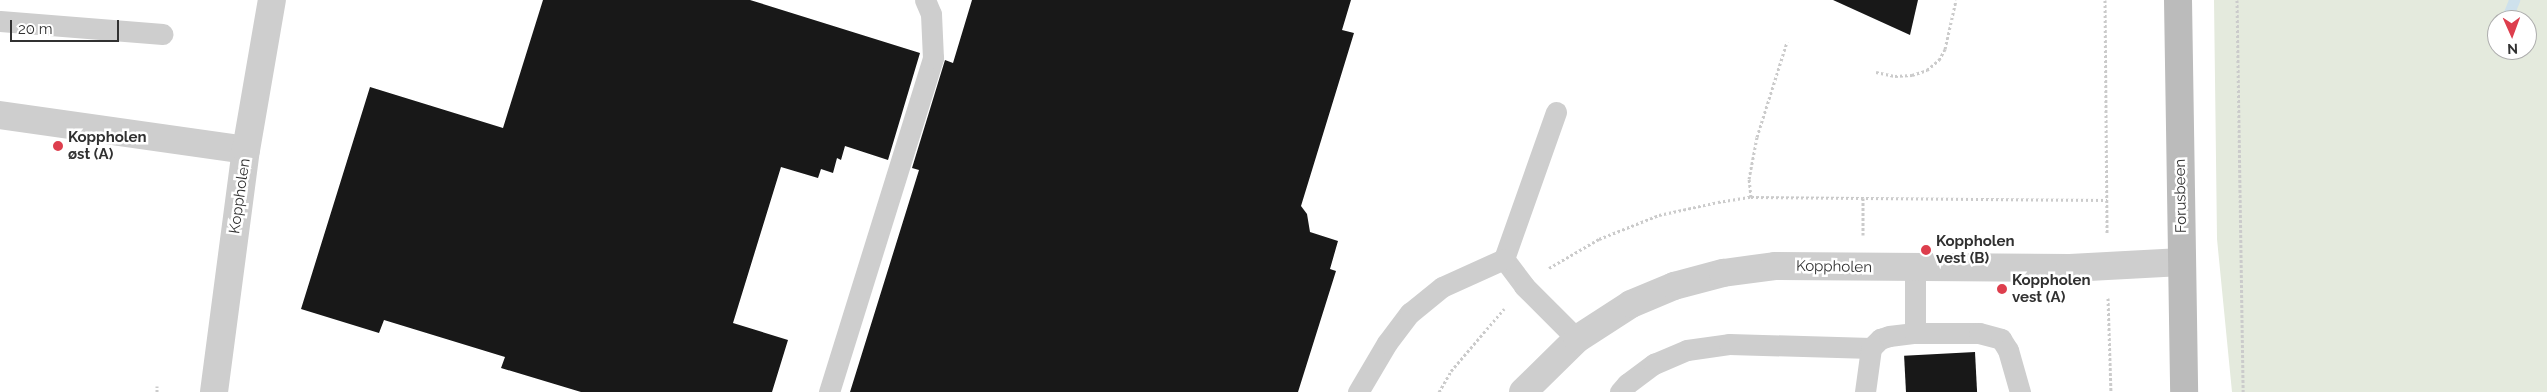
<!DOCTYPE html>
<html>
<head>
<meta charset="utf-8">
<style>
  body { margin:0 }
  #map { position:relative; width:2547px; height:392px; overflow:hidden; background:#fff; font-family:Raleway,sans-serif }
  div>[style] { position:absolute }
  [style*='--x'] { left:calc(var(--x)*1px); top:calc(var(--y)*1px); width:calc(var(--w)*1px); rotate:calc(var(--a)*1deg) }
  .green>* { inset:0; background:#e4eadd }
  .stream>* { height:11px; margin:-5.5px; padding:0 5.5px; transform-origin:5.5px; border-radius:5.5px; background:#cee1ec }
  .building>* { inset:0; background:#181818; transform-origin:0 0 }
  .path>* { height:3px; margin-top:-1.5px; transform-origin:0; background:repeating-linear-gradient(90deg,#cbcbcb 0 2.5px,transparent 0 5px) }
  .lane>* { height:21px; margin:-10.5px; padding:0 10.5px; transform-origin:10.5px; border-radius:10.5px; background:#cecece }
  .street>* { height:28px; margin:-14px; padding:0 14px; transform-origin:14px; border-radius:14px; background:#cecece }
  .secondary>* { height:28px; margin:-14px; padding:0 14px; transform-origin:14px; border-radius:14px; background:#bbb }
  .dots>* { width:14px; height:14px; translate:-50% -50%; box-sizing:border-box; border:2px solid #fff; border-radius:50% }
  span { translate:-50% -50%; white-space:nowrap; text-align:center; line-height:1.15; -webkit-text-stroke:5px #fff; paint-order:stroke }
  .poi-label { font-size:15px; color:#313131; font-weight:700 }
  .left { translate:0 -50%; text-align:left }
  .street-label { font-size:15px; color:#313131 }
  .north { position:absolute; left:2487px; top:10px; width:50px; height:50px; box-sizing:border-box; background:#fff; border:1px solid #adadad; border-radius:50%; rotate:178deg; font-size:14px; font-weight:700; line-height:20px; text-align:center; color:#313131 }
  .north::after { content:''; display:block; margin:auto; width:18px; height:22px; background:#dd3e4d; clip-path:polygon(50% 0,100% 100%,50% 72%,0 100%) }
  .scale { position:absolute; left:10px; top:20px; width:109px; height:22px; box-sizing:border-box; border:2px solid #313131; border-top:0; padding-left:6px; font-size:15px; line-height:18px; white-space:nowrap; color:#313131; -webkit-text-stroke:4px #fff; paint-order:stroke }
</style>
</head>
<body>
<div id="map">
  <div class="green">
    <div style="clip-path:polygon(evenodd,2214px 0,2547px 0,2547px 392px,2232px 392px,2217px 239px,2214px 0,2497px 20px,2527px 20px,2527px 50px,2497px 50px,2497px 20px)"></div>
  </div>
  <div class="stream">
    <div style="--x:2506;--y:20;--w:22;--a:-68"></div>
  </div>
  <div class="building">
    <div style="clip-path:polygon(543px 0,750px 0,920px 53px,888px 160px,845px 146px,841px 160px,837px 158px,833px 173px,821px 169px,818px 178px,781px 167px,733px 323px,788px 340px,772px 392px,581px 392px,501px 368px,505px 357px,384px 320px,379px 333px,301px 309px,370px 87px,503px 128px)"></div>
    <div style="clip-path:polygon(972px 0,1351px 0,1342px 30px,1354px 33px,1301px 206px,1307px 214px,1310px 232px,1338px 241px,1330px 269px,1336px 271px,1298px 392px,850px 392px,919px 170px,912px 168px,945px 60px,953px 63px)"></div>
    <div style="clip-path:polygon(1833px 0,1918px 0,1910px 35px)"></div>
    <div style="left:1975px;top:352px;width:40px;height:71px;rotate:87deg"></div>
  </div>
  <div class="path">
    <div style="--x:2105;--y:0;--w:234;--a:89.5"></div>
    <div style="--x:2237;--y:0;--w:392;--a:89.1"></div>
    <div style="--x:1876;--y:72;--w:19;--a:12"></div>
    <div style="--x:1895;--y:76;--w:17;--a:-3"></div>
    <div style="--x:1912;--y:75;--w:16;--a:-18"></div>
    <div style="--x:1927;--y:70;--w:16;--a:-40"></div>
    <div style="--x:1939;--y:60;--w:13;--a:-61"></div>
    <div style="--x:1945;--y:49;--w:50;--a:-77.3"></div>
    <div style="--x:1751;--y:197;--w:18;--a:-96"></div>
    <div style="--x:1749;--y:179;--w:43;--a:-79.2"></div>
    <div style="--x:1757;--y:137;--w:100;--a:-72.5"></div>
    <div style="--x:1863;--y:235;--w:37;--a:-90"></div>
    <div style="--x:1549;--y:268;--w:58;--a:-30.1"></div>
    <div style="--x:1599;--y:239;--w:65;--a:-21.8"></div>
    <div style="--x:1659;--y:215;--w:60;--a:-12.4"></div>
    <div style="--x:1718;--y:202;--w:33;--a:-9"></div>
    <div style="--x:1751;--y:197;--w:356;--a:0.5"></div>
    <div style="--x:2108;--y:298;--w:94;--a:88.2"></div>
    <div style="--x:157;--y:392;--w:6;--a:-90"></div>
    <div style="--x:1439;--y:392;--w:24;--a:-60"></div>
    <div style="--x:1451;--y:371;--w:82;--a:-49.5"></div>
  </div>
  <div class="lane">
    <div style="--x:0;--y:21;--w:163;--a:4.6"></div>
    <div style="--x:1556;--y:112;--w:156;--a:109.5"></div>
    <div style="--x:1504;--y:259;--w:34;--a:53"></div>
    <div style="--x:1524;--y:286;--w:75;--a:45"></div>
    <div style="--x:1915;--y:333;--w:65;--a:-90"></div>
    <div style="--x:829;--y:392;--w:350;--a:-72.7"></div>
    <div style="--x:933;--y:58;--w:44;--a:-92.6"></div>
    <div style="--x:931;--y:14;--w:15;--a:-113"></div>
    <div style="--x:1358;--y:392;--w:57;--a:-59.4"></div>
    <div style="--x:1387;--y:343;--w:38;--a:-53"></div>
    <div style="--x:1410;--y:313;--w:41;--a:-39.1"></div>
    <div style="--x:1442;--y:287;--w:68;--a:-24.3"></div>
    <div style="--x:1620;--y:392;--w:11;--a:-49"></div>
    <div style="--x:1627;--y:384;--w:34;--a:-37"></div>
    <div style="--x:1654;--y:364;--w:36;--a:-23"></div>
    <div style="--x:1687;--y:350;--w:42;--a:-8.1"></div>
    <div style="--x:1729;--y:344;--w:142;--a:1.6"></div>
    <div style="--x:1865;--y:392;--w:44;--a:-82.2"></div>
    <div style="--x:1871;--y:348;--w:13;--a:-45"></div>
    <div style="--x:1880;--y:339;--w:9;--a:-18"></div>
    <div style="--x:1889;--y:336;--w:26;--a:-7"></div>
    <div style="--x:1915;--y:333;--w:64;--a:0"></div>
    <div style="--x:1979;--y:333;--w:23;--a:15"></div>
    <div style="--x:2001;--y:339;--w:13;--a:58"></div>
    <div style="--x:2008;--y:350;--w:44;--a:74.1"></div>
  </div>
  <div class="street">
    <div style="--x:0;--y:115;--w:248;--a:8.1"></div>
    <div style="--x:214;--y:392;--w:244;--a:-82.5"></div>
    <div style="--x:246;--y:150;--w:152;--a:-80.2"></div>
    <div style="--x:1523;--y:392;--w:76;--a:-44.5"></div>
    <div style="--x:1577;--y:339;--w:64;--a:-32.9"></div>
    <div style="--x:1631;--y:304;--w:47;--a:-22.7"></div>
    <div style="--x:1674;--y:286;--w:51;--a:-14.9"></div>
    <div style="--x:1723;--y:273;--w:52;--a:-7.7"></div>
    <div style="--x:1775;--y:266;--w:295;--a:0.4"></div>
    <div style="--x:2070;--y:268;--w:112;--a:-3.1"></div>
  </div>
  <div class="secondary">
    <div style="--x:2178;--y:0;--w:392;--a:89.1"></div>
  </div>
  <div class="dots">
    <div style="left:58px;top:146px;background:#dd3e4d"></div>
    <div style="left:1926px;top:250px;background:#dd3e4d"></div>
    <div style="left:2002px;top:289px;background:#dd3e4d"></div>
  </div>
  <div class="poi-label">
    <span class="left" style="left:68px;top:146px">Koppholen<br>øst (A)</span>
    <span class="left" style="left:1936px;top:250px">Koppholen<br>vest (B)</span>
    <span class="left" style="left:2012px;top:289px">Koppholen<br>vest (A)</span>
  </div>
  <div class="street-label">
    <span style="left:240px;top:196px;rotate:-82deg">Koppholen</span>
    <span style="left:2181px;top:196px;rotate:-91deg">Forusbeen</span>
    <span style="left:1834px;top:267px;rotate:1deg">Koppholen</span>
  </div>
  <div class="north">N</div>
  <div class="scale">20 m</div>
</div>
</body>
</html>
